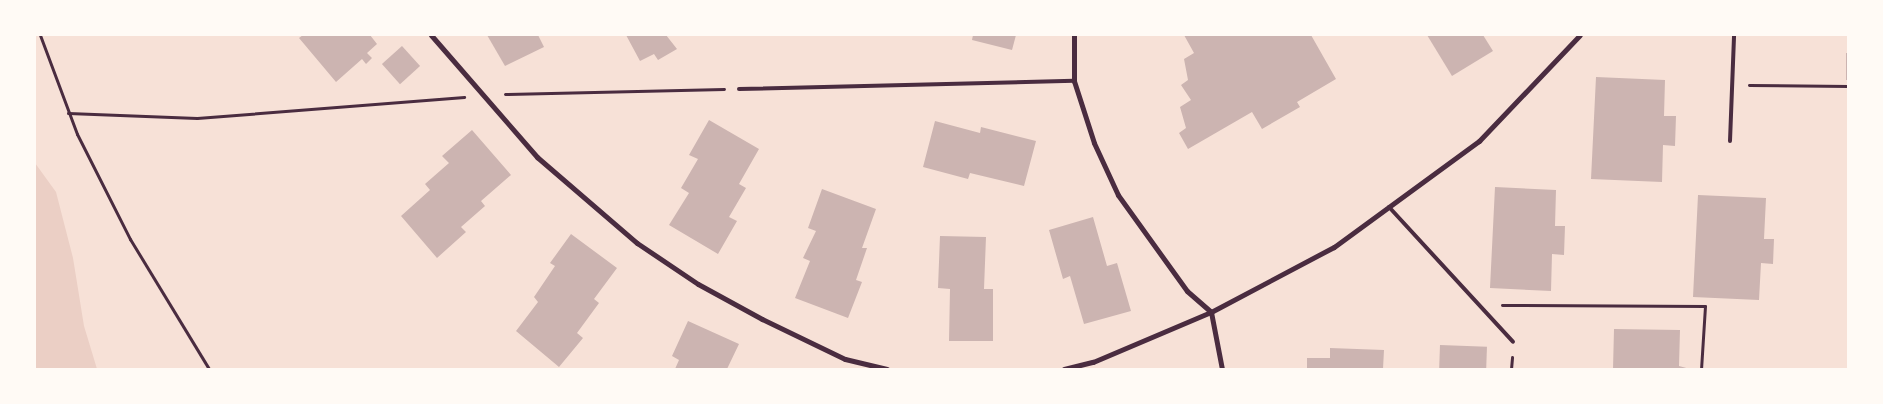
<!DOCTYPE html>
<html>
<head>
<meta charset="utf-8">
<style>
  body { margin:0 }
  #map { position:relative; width:1883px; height:404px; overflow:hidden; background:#f7e1d7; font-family:"Titillium Web",sans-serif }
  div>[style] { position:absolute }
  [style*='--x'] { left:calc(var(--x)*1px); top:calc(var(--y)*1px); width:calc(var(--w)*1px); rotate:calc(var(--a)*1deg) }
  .green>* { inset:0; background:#ebcfc5 }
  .building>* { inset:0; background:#ccb4b1; transform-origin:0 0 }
  .path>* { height:3px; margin:-1.5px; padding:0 1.5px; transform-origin:1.5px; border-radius:1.5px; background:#4a2c40 }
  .service>* { height:4px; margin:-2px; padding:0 2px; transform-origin:2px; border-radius:2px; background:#4a2c40 }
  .minor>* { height:5px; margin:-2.5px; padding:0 2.5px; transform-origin:2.5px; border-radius:2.5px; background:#4a2c40 }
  span { translate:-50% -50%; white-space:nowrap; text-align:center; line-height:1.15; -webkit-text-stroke:4px #fffaf5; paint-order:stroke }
  .frame { position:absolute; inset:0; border:36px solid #fffaf5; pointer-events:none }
</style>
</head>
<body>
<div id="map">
  <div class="green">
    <div style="clip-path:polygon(35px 163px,56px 192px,73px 258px,84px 326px,97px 369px,35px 369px)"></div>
  </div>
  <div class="building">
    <div style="clip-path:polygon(303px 35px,370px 35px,377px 44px,367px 53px,372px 58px,366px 64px,362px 59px,336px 82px,299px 38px)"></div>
    <div style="clip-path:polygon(487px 35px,538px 35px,544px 47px,505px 66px)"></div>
    <div style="clip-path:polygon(626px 35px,666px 35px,677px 49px,658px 60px,654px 54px,640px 61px)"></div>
    <div style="clip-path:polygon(973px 35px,1016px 35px,1012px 50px,972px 40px)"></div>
    <div style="clip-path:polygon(1184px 35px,1311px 35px,1336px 79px,1297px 102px,1300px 107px,1262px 129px,1252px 112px,1188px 149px,1179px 133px,1186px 128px,1180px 107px,1191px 100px,1181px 85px,1188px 80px,1184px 59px,1194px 53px)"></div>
    <div style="clip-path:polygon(1427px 35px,1483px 35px,1493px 51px,1452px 76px)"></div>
    <div style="left:402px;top:46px;width:27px;height:27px;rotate:48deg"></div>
    <div style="left:1846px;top:53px;width:2px;height:27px"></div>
    <div style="clip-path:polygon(1596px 77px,1665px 80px,1664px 116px,1676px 116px,1675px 146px,1663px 145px,1662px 182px,1591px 179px)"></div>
    <div style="clip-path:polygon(709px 120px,759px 149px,739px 184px,746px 188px,729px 217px,737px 221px,718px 254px,669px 225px,689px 193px,681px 188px,698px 159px,689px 155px)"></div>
    <div style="clip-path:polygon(935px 121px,980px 133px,981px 127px,1036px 141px,1024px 186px,970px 173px,968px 179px,923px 167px)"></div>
    <div style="clip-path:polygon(472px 130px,511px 175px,481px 201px,485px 206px,461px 227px,466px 232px,437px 258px,401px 216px,430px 190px,425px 184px,449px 163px,442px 156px)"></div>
    <div style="clip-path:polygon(1495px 187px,1556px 190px,1555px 226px,1565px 226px,1564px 255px,1552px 254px,1551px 291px,1490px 288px)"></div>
    <div style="clip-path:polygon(822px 189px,876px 209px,862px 248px,867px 248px,856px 280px,862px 282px,848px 318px,795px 298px,810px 261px,803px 258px,816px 231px,808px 228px)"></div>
    <div style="clip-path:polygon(1698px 195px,1766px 198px,1764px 239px,1774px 239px,1773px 264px,1761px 263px,1759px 300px,1693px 297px)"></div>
    <div style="clip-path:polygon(1093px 217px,1107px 266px,1117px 263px,1131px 311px,1084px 324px,1070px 276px,1063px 279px,1049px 230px)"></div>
    <div style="clip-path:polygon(571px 234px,617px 268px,594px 299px,599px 303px,577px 333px,583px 338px,559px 367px,516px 331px,538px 302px,534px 297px,555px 266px,550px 263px)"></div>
    <div style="clip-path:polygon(940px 236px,986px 237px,984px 289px,993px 289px,993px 341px,949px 341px,950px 289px,938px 288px)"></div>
    <div style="clip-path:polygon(688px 321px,739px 344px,727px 369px,675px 369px,679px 360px,672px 356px)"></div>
    <div style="clip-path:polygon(1614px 329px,1680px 330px,1679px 366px,1690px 369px,1613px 369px)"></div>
    <div style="left:1440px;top:345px;width:47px;height:24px;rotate:2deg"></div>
    <div style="clip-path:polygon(1330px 348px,1384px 350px,1383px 369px,1307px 369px,1307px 358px,1330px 358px)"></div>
  </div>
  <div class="path">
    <div style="--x:40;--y:35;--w:106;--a:69.5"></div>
    <div style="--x:77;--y:134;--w:118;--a:63.2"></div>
    <div style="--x:130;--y:239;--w:152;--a:58.7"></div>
    <div style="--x:1749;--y:85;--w:99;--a:0.6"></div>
    <div style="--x:505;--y:94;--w:219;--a:-1.3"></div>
    <div style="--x:68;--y:113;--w:129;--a:2.2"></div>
    <div style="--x:197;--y:118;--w:268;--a:-4.5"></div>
    <div style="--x:1502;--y:305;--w:203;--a:0.3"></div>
    <div style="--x:1705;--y:306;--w:63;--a:93.6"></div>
    <div style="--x:1511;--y:369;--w:12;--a:-85"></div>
  </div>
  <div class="service">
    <div style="--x:739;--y:89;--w:335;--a:-1.4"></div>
    <div style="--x:1730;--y:141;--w:106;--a:-87.8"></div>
    <div style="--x:1389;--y:207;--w:183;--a:47.4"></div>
  </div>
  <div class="minor">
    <div style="--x:431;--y:35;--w:162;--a:49"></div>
    <div style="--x:537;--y:157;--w:132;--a:40.7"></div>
    <div style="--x:637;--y:243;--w:73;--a:33.9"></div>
    <div style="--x:698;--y:284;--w:73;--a:28.7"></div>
    <div style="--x:762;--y:319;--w:92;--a:25.7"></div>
    <div style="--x:845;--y:359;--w:43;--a:13.4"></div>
    <div style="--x:1074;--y:35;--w:46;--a:90"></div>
    <div style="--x:1074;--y:81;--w:65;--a:72.1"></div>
    <div style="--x:1094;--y:143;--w:57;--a:65.2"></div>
    <div style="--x:1118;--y:195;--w:118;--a:54.3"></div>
    <div style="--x:1187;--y:291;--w:32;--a:41"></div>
    <div style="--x:1211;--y:312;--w:58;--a:79.1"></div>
    <div style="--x:1064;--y:369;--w:30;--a:-14"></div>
    <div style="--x:1093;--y:362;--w:128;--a:-23"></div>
    <div style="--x:1211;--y:312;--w:139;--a:-27.9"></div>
    <div style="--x:1334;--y:247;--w:180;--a:-36.2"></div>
    <div style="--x:1479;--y:141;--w:146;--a:-46.4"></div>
  </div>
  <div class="frame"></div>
</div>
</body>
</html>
